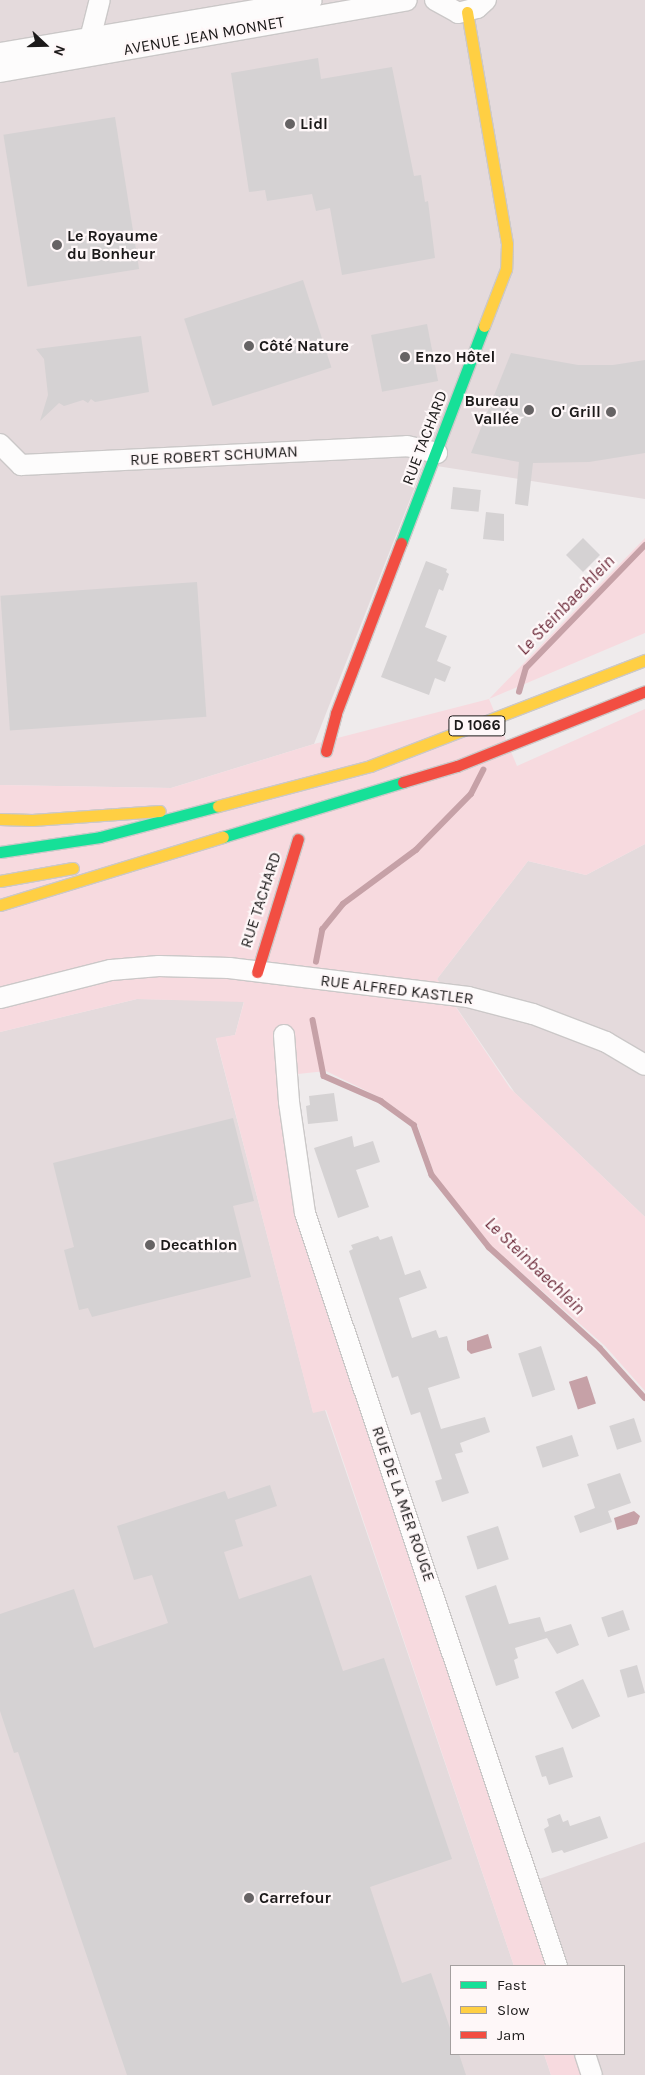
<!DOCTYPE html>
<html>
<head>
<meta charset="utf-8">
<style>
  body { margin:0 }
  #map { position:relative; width:645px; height:2075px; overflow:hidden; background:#efebec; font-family:Karla,sans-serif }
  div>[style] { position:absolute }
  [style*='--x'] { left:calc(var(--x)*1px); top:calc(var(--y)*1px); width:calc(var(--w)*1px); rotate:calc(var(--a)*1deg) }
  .built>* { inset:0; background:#e4dadc }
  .green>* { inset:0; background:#f7dadf }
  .water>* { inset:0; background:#c6a1a7; transform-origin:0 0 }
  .stream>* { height:5.5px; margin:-2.75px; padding:0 2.75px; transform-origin:2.75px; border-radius:2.75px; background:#c6a1a7 }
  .building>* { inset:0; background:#d5d2d3; transform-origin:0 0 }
  .roads { filter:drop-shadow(1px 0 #cbc8c8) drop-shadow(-1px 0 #cbc8c8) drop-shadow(0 1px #cbc8c8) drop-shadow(0 -1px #cbc8c8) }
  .street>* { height:20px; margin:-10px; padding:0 10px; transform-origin:10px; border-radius:10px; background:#fdfcfc }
  .fast>* { height:11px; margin:-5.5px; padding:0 5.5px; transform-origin:5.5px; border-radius:5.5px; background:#16e098 }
  .slow>* { height:11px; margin:-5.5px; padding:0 5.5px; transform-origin:5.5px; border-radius:5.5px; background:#ffcf43 }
  .jam>* { height:11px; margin:-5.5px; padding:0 5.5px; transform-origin:5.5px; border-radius:5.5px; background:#f24e42 }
  .dots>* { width:14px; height:14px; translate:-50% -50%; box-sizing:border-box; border:2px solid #fef7f8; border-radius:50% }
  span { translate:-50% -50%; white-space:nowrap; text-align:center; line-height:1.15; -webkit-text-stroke:4.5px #fef7f8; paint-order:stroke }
  .shield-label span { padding:1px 4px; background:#fef7f8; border:1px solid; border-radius:4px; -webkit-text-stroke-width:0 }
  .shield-label { font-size:15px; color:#1c1a1a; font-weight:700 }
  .street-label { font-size:16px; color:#1c1a1a }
  .poi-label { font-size:16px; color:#1c1a1a; font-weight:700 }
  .left { translate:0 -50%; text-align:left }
  .right { translate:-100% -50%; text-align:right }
  .water-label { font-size:18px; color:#6d2c3b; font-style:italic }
  .legend { position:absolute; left:450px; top:1965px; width:175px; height:90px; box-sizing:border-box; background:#fef7f8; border:1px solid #a49f9f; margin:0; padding:6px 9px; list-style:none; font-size:15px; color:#1c1a1a }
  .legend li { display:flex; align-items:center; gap:10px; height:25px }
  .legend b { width:25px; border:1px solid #a49f9f }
  .north { position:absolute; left:20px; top:20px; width:50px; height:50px; -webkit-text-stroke:4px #fef7f8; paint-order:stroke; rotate:111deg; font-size:14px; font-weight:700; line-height:20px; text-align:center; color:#1c1a1a }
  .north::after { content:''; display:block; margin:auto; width:18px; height:22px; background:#1c1a1a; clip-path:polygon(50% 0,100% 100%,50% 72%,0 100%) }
</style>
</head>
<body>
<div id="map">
  <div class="built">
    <div style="clip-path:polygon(0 0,645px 0,645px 499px,424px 464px,314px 744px,171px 788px,0 785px)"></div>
    <div style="clip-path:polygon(645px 844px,645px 1217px,515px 1093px,437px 979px,528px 861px,586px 875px)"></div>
    <div style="clip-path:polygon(137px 999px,244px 1001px,235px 1035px,216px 1039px,313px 1412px,325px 1410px,514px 1966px,451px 1966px,451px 2054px,544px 2054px,551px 2075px,0 2075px,0 1032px)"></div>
    <div style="clip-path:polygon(645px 1842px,645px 2075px,582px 2075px,575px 2054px,624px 2054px,624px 1966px,547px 1966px,522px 1885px)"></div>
  </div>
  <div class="green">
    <div style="clip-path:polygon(645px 538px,645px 633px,489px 699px,517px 766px,645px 709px,645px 844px,586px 875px,528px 861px,437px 979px,510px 1088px,645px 1217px,645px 1391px,605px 1346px,490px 1245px,435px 1176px,417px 1124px,383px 1099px,326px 1071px,279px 1076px,298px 1217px,547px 1966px,514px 1966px,326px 1410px,313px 1413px,216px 1038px,235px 1035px,244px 1002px,137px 999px,0 1032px,0 785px,171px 788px,314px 744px,489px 699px)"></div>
    <div style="clip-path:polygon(544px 2054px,575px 2054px,582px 2075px,551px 2075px)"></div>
  </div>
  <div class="water">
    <div style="clip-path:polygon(488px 1334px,492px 1348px,471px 1354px,467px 1350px,467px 1341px)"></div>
    <div style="left:587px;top:1376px;width:29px;height:19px;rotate:72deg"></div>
    <div style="clip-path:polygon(634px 1511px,640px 1516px,637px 1524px,617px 1530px,614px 1518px)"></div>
  </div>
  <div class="stream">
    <div style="--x:519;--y:692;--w:25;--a:-74"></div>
    <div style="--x:526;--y:668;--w:171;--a:-45.9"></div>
    <div style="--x:316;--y:962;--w:33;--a:-79"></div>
    <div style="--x:322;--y:930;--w:33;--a:-51"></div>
    <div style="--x:343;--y:904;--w:91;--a:-36.5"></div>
    <div style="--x:416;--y:850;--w:78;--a:-45.5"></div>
    <div style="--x:471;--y:794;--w:27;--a:-63"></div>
    <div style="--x:313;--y:1020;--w:57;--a:78.9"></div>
    <div style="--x:324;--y:1076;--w:62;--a:23.7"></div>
    <div style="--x:381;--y:1101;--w:41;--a:36"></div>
    <div style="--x:414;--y:1125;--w:53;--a:70.2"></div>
    <div style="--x:432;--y:1175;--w:92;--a:51.6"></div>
    <div style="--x:489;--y:1247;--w:150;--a:42.3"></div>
    <div style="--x:600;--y:1348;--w:67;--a:48"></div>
  </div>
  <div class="building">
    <div style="clip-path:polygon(318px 58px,321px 79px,392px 67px,414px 176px,421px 175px,425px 202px,428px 201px,435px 258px,342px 275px,330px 208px,316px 211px,312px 194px,267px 201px,265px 190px,249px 192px,231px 73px)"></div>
    <div style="left:115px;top:117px;width:154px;height:113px;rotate:81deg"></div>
    <div style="left:303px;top:280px;width:92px;height:125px;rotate:72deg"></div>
    <div style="left:427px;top:324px;width:58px;height:57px;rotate:79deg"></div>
    <div style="clip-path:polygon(141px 336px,149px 392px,95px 402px,91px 399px,88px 403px,83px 400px,64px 406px,59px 403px,40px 421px,48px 395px,44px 359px,36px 349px)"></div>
    <div style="clip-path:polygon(511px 353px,578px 365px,613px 365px,645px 360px,645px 453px,589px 462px,533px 463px,528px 506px,515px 504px,519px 462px,471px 453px)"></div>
    <div style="left:453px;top:487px;width:28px;height:22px;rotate:6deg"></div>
    <div style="clip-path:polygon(486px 512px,504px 514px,504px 541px,483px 539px)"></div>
    <div style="left:583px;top:538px;width:24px;height:24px;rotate:45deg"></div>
    <div style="clip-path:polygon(426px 561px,447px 569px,446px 572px,449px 574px,443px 591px,439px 589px,425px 627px,447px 636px,437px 661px,451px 667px,445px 682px,435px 678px,429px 695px,381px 677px)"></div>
    <div style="left:197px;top:582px;width:135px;height:197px;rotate:86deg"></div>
    <div style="clip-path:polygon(334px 1093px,338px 1121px,308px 1124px,306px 1106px,310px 1105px,309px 1096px)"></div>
    <div style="clip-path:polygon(233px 1118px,254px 1201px,233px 1206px,251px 1277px,92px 1317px,88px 1308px,79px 1310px,64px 1250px,74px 1247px,53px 1163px)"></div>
    <div style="clip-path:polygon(352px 1136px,354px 1147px,373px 1141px,380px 1162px,356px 1170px,369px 1207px,338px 1218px,314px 1148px)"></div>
    <div style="clip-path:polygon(378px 1236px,380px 1240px,392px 1236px,405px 1275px,420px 1270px,427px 1288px,399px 1298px,412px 1338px,436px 1330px,439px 1338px,447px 1336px,460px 1378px,428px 1388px,441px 1429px,485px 1417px,490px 1432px,460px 1443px,463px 1452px,455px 1454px,469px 1493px,442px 1502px,435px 1481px,442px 1479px,420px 1412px,411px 1415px,398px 1376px,392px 1378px,349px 1251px,353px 1249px,351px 1245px)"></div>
    <div style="left:541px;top:1346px;width:46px;height:24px;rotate:72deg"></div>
    <div style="left:634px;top:1418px;width:25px;height:26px;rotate:72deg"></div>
    <div style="left:572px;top:1435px;width:22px;height:38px;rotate:72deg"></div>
    <div style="clip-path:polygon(620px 1473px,631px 1503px,608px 1511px,612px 1522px,580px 1533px,574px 1516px,595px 1508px,587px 1484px)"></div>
    <div style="clip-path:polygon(270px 1485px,277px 1506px,235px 1520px,243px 1546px,224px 1552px,239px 1599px,311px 1575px,343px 1671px,384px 1658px,452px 1859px,370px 1887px,402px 1983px,431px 1973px,451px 2031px,451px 2054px,459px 2054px,466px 2075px,127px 2075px,18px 1752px,14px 1753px,0 1711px,0 1614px,74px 1589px,94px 1648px,168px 1623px,152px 1575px,134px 1580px,117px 1526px,225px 1491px,228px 1499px)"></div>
    <div style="left:498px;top:1526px;width:35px;height:33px;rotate:72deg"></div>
    <div style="clip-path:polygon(496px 1585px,509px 1624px,540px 1617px,545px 1632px,571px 1624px,579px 1645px,557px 1654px,547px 1638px,515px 1648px,518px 1658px,514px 1660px,519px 1678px,496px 1686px,465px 1596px)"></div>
    <div style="left:623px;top:1610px;width:21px;height:23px;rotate:71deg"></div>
    <div style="left:637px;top:1665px;width:29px;height:18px;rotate:74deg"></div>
    <div style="left:583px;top:1679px;width:41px;height:31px;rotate:65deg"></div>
    <div style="clip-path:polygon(563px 1747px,573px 1777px,549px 1785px,546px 1776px,542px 1777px,535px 1756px)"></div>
    <div style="clip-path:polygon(560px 1814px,563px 1822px,568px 1820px,570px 1826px,600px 1816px,608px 1838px,564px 1853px,562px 1850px,552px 1853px,544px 1829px,549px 1826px,547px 1819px)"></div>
  </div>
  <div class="roads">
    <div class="street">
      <div style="--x:435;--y:0;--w:26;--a:29"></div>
      <div style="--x:458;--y:13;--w:20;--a:-15"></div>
      <div style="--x:477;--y:8;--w:12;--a:-42"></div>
      <div style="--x:94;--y:47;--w:16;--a:-97"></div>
      <div style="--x:92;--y:31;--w:32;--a:-76"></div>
      <div style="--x:0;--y:53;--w:316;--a:-9.6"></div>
      <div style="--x:0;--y:72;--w:413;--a:-10"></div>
      <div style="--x:0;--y:444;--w:30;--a:45"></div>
      <div style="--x:21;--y:465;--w:386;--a:-2.8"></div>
      <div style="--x:407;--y:446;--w:31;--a:13"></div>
      <div style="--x:0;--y:998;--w:114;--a:-14.2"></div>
      <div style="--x:111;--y:970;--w:48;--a:-4.8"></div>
      <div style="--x:159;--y:966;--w:70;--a:1.6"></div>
      <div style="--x:229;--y:968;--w:241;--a:6.9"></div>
      <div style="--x:468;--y:997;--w:67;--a:14.7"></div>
      <div style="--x:533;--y:1014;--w:78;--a:21"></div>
      <div style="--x:606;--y:1042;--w:45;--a:30.5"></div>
      <div style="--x:284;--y:1035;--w:67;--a:85.7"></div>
      <div style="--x:289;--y:1102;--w:112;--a:81.8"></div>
      <div style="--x:305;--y:1213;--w:794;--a:71.5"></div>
      <div style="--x:585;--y:2054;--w:22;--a:72"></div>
    </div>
    <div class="fast">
      <div style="--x:401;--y:543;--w:232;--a:-69.1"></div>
      <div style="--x:223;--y:837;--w:188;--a:-17"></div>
      <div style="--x:0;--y:852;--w:101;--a:-8.5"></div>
      <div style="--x:100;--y:837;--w:122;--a:-14.7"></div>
    </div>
    <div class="slow">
      <div style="--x:467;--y:12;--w:235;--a:80.2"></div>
      <div style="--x:507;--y:244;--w:25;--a:92"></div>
      <div style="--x:506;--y:269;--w:61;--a:111.1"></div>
      <div style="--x:218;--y:806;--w:157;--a:-14.7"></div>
      <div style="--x:370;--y:766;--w:295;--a:-21.1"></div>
      <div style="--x:0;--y:819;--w:32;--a:2"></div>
      <div style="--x:32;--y:820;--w:128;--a:-4"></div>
      <div style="--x:0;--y:881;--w:74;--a:-10.1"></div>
      <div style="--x:0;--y:905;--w:233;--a:-17"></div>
    </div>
    <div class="jam">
      <div style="--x:326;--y:751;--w:39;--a:-75"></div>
      <div style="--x:336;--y:713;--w:182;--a:-69.1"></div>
      <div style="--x:403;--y:782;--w:56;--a:-16.5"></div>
      <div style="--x:457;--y:766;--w:202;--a:-21.7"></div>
      <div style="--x:257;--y:972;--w:139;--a:-72.9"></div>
    </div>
  </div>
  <div class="dots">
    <div style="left:290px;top:124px;background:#666364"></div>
    <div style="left:57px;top:245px;background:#666364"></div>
    <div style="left:249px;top:346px;background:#666364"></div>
    <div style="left:405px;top:357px;background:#666364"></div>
    <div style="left:529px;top:410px;background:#666364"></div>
    <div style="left:611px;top:412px;background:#666364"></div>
    <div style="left:150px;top:1245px;background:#666364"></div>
    <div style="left:249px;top:1898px;background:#666364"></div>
  </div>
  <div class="shield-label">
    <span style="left:477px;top:726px">D 1066</span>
  </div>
  <div class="street-label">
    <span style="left:204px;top:36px;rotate:-10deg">AVENUE JEAN MONNET</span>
    <span style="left:425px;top:438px;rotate:-69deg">RUE TACHARD</span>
    <span style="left:214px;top:456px;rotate:-3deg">RUE ROBERT SCHUMAN</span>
    <span style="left:261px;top:900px;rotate:-72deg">RUE TACHARD</span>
    <span style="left:397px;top:990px;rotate:7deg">RUE ALFRED KASTLER</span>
    <span style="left:403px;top:1504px;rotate:71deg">RUE DE LA MER ROUGE</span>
  </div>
  <div class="poi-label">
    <span class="left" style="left:300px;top:124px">Lidl</span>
    <span class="left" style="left:67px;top:245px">Le Royaume<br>du Bonheur</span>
    <span class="left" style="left:259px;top:346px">Côté Nature</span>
    <span class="left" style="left:415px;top:357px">Enzo Hôtel</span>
    <span class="right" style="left:519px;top:410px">Bureau<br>Vallée</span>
    <span class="right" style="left:601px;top:412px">O' Grill</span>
    <span class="left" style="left:160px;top:1245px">Decathlon</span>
    <span class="left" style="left:259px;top:1898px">Carrefour</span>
  </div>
  <div class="water-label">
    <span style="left:566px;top:605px;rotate:-46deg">Le Steinbaechlein</span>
    <span style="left:535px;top:1266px;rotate:44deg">Le Steinbaechlein</span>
  </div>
  <ul class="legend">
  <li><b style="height:6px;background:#16e098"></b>Fast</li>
  <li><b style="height:6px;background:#ffcf43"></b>Slow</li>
  <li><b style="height:6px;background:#f24e42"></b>Jam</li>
  </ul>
  <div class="north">N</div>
</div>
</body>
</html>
